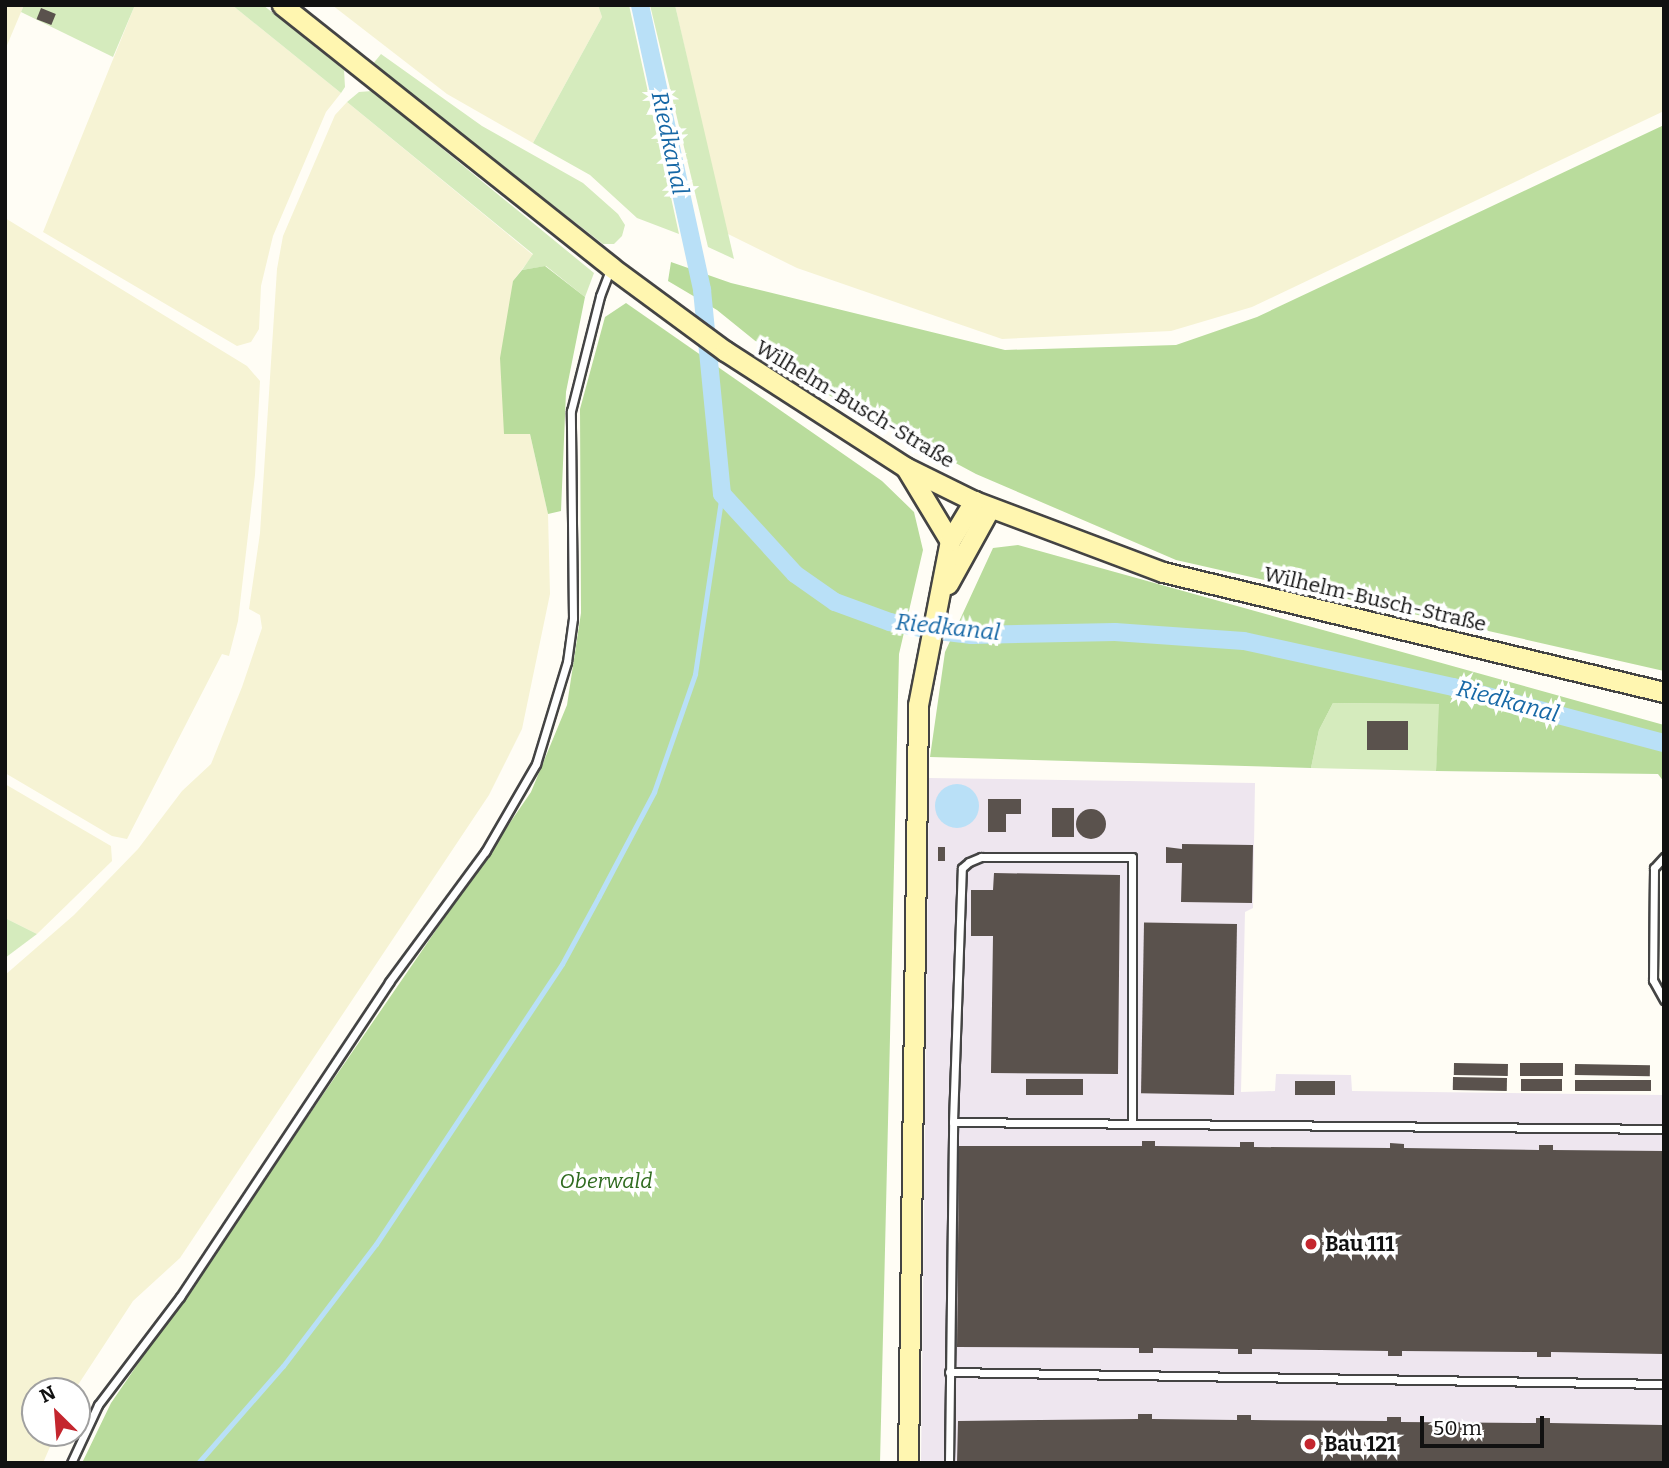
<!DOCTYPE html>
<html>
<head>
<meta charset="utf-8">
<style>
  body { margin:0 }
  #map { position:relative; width:1669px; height:1468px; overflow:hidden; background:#fffdf5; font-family:Bitter,serif }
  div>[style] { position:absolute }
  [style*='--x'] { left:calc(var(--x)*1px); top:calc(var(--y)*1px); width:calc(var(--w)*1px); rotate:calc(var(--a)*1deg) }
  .industrial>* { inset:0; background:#eee6ef }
  .farmland>* { inset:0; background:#f6f3d4 }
  .green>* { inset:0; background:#d5ebbd }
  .forest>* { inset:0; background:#b9dc9c }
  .water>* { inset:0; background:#b9e0f7 }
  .round { border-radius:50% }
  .stream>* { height:5px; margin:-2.5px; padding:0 2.5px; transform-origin:2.5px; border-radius:2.5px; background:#b9e0f7 }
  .canal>* { height:18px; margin:-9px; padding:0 9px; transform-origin:9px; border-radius:9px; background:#b9e0f7 }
  .building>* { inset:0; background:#5a524d; transform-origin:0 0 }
  .roads { filter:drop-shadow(2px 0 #444) drop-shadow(-2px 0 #444) drop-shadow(0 2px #444) drop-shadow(0 -2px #444) }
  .lane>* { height:7px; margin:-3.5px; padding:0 3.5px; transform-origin:3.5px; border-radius:3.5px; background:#fff }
  .secondary>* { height:19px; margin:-9.5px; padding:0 9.5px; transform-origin:9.5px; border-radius:9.5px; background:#fff6b0 }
  .dots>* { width:19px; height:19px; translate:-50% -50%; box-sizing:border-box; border:4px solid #fff; border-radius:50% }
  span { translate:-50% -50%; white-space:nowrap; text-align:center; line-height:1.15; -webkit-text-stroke:7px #fff; paint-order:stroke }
  .street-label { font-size:21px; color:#111 }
  .park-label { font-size:21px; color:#2f6b1f; font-style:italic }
  .poi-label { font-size:21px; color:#111; font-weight:700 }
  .left { translate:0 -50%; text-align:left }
  .water-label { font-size:23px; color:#1768a6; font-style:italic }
  .frame { position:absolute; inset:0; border:7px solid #111; pointer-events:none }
  .north { position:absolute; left:21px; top:1377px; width:70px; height:70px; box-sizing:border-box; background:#fff; border:2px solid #a0a0a0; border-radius:50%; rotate:335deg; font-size:19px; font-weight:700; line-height:28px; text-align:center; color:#111 }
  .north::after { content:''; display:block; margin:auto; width:24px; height:32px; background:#c4262e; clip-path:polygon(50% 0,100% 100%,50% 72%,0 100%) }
  .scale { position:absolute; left:1420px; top:1416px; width:124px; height:32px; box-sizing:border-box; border:4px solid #111; border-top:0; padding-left:9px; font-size:21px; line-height:24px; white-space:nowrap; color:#111; -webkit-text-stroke:5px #fff; paint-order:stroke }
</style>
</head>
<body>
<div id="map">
  <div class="industrial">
    <div style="clip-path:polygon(929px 778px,1255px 783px,1253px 908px,1245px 912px,1241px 1092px,1275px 1091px,1276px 1074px,1351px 1075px,1352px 1091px,1663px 1095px,1664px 1053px,1664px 1463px,921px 1463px)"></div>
  </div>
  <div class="farmland">
    <div style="clip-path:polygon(5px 5px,24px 5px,5px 50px)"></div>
    <div style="clip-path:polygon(135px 5px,232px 5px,341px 93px,326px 112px,273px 236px,261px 286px,259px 329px,251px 342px,237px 346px,43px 232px)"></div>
    <div style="clip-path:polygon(332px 5px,598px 5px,602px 17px,533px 143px,447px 94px)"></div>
    <div style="clip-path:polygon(675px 5px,1664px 5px,1664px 111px,1252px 307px,1171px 331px,1002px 339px,797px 268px,726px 233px)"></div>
    <div style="clip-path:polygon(347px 102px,533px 255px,513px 281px,504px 434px,530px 434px,548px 514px,550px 594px,522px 729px,489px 795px,180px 1258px,133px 1301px,74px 1391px,35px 1391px,35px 1433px,56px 1433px,43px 1463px,5px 1463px,5px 975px,74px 915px,138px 849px,182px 791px,211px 764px,242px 687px,262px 628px,260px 615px,249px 609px,260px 533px,277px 269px,283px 236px,335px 115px)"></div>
    <div style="clip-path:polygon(5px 218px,247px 366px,260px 381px,255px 475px,238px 621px,229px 656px,222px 654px,127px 839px,112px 836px,5px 773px)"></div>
    <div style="clip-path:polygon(5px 784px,111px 846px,112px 861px,37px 934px,5px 918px)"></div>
  </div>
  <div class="green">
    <div style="clip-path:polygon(24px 5px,135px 5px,113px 57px,21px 12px)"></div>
    <div style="clip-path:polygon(232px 5px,263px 5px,344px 70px,345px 87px,341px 93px)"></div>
    <div style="clip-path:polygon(598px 5px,629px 5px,679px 234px,637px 218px,590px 175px,533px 143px,602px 17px)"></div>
    <div style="clip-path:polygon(650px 5px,675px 5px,734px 259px,708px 247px)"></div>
    <div style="clip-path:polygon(381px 54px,482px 126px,583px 183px,618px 214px,625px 225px,622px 236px,614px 244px,603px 244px,372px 65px)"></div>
    <div style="clip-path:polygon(372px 91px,594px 273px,585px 297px,546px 266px,522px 270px,533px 254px,347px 102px,359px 92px)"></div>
    <div style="clip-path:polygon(1333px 703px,1440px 704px,1436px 771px,1311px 768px,1319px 730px)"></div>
    <div style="clip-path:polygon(5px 918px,37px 934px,5px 958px)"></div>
  </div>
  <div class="forest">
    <div style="clip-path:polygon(1664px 125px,1664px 671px,1176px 560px,976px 474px,810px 385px,717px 310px,668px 281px,671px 262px,731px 283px,1005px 350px,1176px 345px,1257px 317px)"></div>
    <div style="clip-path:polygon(545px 266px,585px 297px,566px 392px,561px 511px,548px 514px,530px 434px,504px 434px,500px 358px,513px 281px,522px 270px)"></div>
    <div style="clip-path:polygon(626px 303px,882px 481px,914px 512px,923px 550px,899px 654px,880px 1463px,82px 1463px,111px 1403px,531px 792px,567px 705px,581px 613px,580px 409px,605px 317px)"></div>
    <div style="clip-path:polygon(1018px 545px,1664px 725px,1664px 782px,1658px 774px,1436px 771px,1439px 704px,1333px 703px,1319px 730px,1311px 768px,930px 757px,945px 652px,993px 548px)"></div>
  </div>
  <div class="water">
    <div class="round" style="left:935px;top:784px;width:44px;height:44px"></div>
  </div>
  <div class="stream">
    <div style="--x:198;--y:1463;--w:129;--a:-48.8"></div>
    <div style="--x:283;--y:1366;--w:153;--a:-52.7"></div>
    <div style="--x:376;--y:1244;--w:336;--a:-56.4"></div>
    <div style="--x:562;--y:964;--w:77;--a:-61.4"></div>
    <div style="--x:599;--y:896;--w:118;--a:-62.1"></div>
    <div style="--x:654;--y:792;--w:125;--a:-70.8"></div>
    <div style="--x:695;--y:674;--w:182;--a:-81.5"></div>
  </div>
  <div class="canal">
    <div style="--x:640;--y:5;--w:292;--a:77.7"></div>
    <div style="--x:702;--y:290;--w:205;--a:84.4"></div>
    <div style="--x:722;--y:494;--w:108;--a:47.6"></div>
    <div style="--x:795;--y:574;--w:49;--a:35"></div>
    <div style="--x:835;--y:602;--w:59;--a:20"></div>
    <div style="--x:890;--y:622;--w:41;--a:11.3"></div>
    <div style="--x:930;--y:630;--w:42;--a:6.8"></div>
    <div style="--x:972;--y:635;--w:143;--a:-1.2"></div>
    <div style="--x:1115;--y:632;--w:129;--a:4"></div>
    <div style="--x:1244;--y:641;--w:214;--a:12.4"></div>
    <div style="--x:1453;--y:687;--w:218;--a:14.9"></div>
  </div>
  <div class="building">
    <div style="left:41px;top:8px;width:16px;height:12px;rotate:22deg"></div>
    <div style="left:1367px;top:721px;width:41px;height:29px"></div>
    <div style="clip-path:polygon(988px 799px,1021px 799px,1021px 814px,1006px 814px,1006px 832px,988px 832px)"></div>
    <div style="left:1052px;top:808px;width:22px;height:29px"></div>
    <div class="round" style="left:1076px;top:809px;width:30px;height:30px"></div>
    <div style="clip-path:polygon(1182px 844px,1253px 845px,1252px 903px,1181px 902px,1182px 863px,1166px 863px,1166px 847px,1182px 849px)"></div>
    <div style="left:938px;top:847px;width:7px;height:14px"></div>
    <div style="clip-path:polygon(994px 873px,1120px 875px,1118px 1074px,991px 1073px,993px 936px,971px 936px,971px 890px,993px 890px)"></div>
    <div style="left:1237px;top:924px;width:171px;height:93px;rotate:91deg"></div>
    <div style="left:1454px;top:1063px;width:54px;height:12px;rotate:1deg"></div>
    <div style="left:1520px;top:1063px;width:43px;height:13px"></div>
    <div style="left:1575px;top:1064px;width:75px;height:11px;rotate:1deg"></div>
    <div style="left:1453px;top:1077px;width:54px;height:13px;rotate:1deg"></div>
    <div style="left:1026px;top:1079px;width:57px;height:16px"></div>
    <div style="left:1521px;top:1079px;width:41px;height:12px"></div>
    <div style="left:1575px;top:1080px;width:76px;height:11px"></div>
    <div style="left:1295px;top:1081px;width:40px;height:14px"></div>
    <div style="clip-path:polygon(1142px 1141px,1155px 1141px,1155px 1146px,1240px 1147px,1240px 1142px,1254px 1142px,1254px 1147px,1390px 1148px,1390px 1143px,1404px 1144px,1404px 1148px,1539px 1150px,1539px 1145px,1553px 1145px,1553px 1150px,1664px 1151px,1664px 1354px,1551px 1352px,1551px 1357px,1537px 1357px,1537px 1352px,1402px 1351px,1402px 1356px,1388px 1356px,1388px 1351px,1252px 1349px,1252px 1354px,1238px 1354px,1238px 1349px,1153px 1348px,1153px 1353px,1139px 1353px,1139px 1348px,957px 1347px,959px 1146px,1142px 1146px)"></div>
    <div style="clip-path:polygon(1138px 1414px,1152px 1414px,1152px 1419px,1237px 1420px,1237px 1415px,1251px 1415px,1251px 1420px,1387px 1421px,1387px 1417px,1401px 1417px,1401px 1422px,1536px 1423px,1536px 1418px,1550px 1418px,1550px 1423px,1663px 1425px,1663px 1463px,957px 1463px,958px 1421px,1138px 1419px)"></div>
  </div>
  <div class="roads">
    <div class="lane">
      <div style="--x:1664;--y:857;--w:15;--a:132"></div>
      <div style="--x:1654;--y:868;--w:112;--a:90.5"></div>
      <div style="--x:1653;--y:980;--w:23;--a:61"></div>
      <div style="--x:953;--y:1122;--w:711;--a:0.56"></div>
      <div style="--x:949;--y:1372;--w:715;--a:0.96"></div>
      <div style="--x:71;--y:1463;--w:64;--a:-65"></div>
      <div style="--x:98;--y:1405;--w:136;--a:-52.8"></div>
      <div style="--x:180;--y:1297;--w:378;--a:-56.4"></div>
      <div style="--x:389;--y:982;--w:162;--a:-53.6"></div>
      <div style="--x:485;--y:852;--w:102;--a:-59.9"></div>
      <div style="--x:536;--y:764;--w:107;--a:-73.1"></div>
      <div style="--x:567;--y:662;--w:44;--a:-82.2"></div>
      <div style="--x:573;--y:618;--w:207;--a:-90.6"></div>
      <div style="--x:571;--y:411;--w:119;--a:-75.8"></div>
      <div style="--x:600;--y:296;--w:30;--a:-69"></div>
      <div style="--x:949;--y:1463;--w:341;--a:-89.3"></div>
      <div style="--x:953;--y:1122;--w:254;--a:-88"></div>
      <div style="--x:962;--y:868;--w:9;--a:-41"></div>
      <div style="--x:969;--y:862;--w:13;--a:-23"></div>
      <div style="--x:981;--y:857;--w:151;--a:0"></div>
      <div style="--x:1132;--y:857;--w:266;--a:90"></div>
    </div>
    <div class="secondary">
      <div style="--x:282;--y:5;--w:421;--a:38.5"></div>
      <div style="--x:611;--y:267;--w:142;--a:36.4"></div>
      <div style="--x:725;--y:351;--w:214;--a:32.8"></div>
      <div style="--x:905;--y:467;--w:77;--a:26.2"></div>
      <div style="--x:974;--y:501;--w:202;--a:20.6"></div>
      <div style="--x:1163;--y:572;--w:515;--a:13.47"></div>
      <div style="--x:906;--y:468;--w:85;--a:58.9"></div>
      <div style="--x:948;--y:584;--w:87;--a:-61.1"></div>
      <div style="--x:908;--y:1463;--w:758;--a:-89.24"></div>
      <div style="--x:918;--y:705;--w:167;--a:-79"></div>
      <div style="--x:950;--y:541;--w:47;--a:-59"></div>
    </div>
  </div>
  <div class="dots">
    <div style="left:1311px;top:1244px;background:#c4262e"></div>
    <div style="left:1310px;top:1444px;background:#c4262e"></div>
  </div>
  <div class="street-label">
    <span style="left:855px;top:404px;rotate:31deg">Wilhelm-Busch-Straße</span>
    <span style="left:1375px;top:599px;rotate:13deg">Wilhelm-Busch-Straße</span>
  </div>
  <div class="park-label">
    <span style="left:606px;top:1181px">Oberwald</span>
  </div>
  <div class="poi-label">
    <span class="left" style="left:1325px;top:1244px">Bau 111</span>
    <span class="left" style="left:1324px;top:1444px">Bau 121</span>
  </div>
  <div class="water-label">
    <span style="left:670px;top:143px;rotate:78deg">Riedkanal</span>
    <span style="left:948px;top:627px;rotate:6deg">Riedkanal</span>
    <span style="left:1508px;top:701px;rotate:15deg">Riedkanal</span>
  </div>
  <div class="frame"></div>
  <div class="north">N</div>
  <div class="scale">50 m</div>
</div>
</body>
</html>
